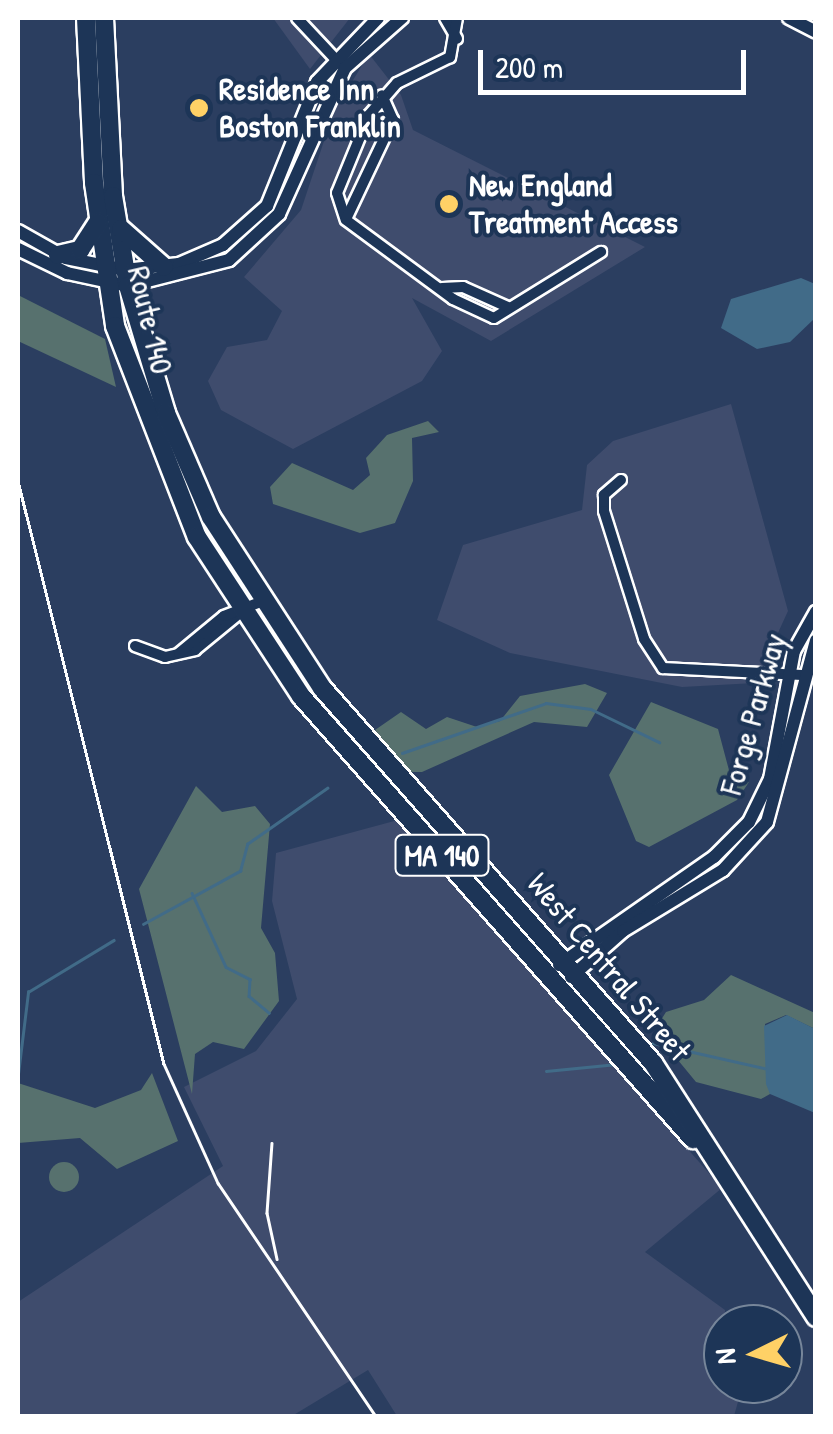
<!DOCTYPE html>
<html>
<head>
<meta charset="utf-8">
<style>
  body { margin:0 }
  #map { position:relative; width:833px; height:1434px; overflow:hidden; background:#2b3e60; font-family:"Patrick Hand",sans-serif }
  div>[style] { position:absolute }
  [style*='--x'] { left:calc(var(--x)*1px); top:calc(var(--y)*1px); width:calc(var(--w)*1px); rotate:calc(var(--a)*1deg) }
  .built>* { inset:0; background:#3f4c6d }
  .green>* { inset:0; background:#57716e }
  .round { border-radius:50% }
  .water>* { inset:0; background:#416b88 }
  .stream>* { height:2.5px; margin:-1.25px; padding:0 1.25px; transform-origin:1.25px; border-radius:1.25px; background:#416b88 }
  .roads { filter:drop-shadow(2px 0 #fff) drop-shadow(-2px 0 #fff) drop-shadow(0 2px #fff) drop-shadow(0 -2px #fff) }
  .minor>* { height:10px; margin:-5px; padding:0 5px; transform-origin:5px; border-radius:5px; background:#1d3557 }
  .tertiary>* { height:12px; margin:-6px; padding:0 6px; transform-origin:6px; border-radius:6px; background:#1d3557 }
  .primary>* { height:18px; margin:-9px; padding:0 9px; transform-origin:9px; border-radius:9px; background:#1d3557 }
  .rail>* { height:2.5px; margin:-1.25px; padding:0 1.25px; transform-origin:1.25px; border-radius:1.25px; background:#fff }
  .dots>* { width:28px; height:28px; translate:-50% -50%; box-sizing:border-box; border:5px solid #1d3557; border-radius:50% }
  span { translate:-50% -50%; white-space:nowrap; text-align:center; line-height:1.15; -webkit-text-stroke:8px #1d3557; paint-order:stroke }
  .shield-label span { padding:2px 8px; background:#1d3557; border:2px solid; border-radius:8px; -webkit-text-stroke-width:0 }
  .shield-label { font-size:30px; color:#fff; font-weight:700 }
  .poi-label { font-size:32px; color:#fff; font-weight:700 }
  .left { translate:0 -50%; text-align:left }
  .street-label { font-size:32px; color:#fff }
  .frame { position:absolute; inset:0; border:20px solid #fff; pointer-events:none }
  .north { position:absolute; left:703px; top:1304px; width:100px; height:100px; box-sizing:border-box; background:#1d3557; border:2px solid #77869a; border-radius:50%; rotate:265deg; font-size:28px; font-weight:700; line-height:40px; text-align:center; color:#fff }
  .north::after { content:''; display:block; margin:auto; width:35px; height:45px; background:#ffd166; clip-path:polygon(50% 0,100% 100%,50% 72%,0 100%) }
  .scale { position:absolute; left:478px; top:50px; width:268px; height:45px; box-sizing:border-box; border:5px solid #fff; border-top:0; padding-left:12px; font-size:30px; line-height:35px; white-space:nowrap; color:#fff; -webkit-text-stroke:8px #1d3557; paint-order:stroke }
</style>
</head>
<body>
<div id="map">
  <div class="built">
    <div style="clip-path:polygon(273px 18px,350px 18px,310px 69px)"></div>
    <div style="clip-path:polygon(369px 54px,401px 95px,413px 130px,645px 247px,491px 341px,412px 298px,442px 351px,422px 381px,293px 449px,221px 410px,208px 381px,227px 347px,267px 340px,282px 311px,244px 277px,301px 210px,334px 111px)"></div>
    <div style="clip-path:polygon(731px 404px,788px 611px,755px 683px,682px 687px,510px 653px,437px 620px,463px 545px,582px 510px,587px 465px,613px 441px)"></div>
    <div style="clip-path:polygon(398px 820px,722px 1188px,645px 1252px,725px 1310px,723px 1384px,743px 1384px,734px 1416px,397px 1416px,368px 1370px,292px 1416px,18px 1416px,18px 1302px,223px 1166px,184px 1087px,256px 1051px,297px 999px,272px 901px,276px 853px)"></div>
  </div>
  <div class="green">
    <div style="clip-path:polygon(18px 295px,105px 339px,116px 387px,18px 341px)"></div>
    <div style="clip-path:polygon(428px 421px,439px 432px,412px 438px,413px 481px,395px 523px,360px 533px,273px 504px,270px 487px,292px 463px,353px 490px,370px 475px,366px 458px,387px 435px)"></div>
    <div style="clip-path:polygon(585px 684px,607px 693px,587px 727px,534px 722px,422px 772px,408px 772px,375px 730px,401px 712px,426px 729px,447px 717px,477px 727px,500px 721px,520px 696px)"></div>
    <div style="clip-path:polygon(651px 702px,718px 729px,730px 774px,749px 782px,737px 800px,649px 847px,636px 841px,609px 775px)"></div>
    <div style="clip-path:polygon(196px 786px,222px 812px,255px 806px,270px 824px,261px 928px,275px 953px,279px 1001px,244px 1049px,213px 1042px,195px 1054px,192px 1094px,139px 889px)"></div>
    <div style="clip-path:polygon(731px 975px,815px 1013px,815px 1029px,786px 1015px,765px 1024px,770px 1094px,761px 1099px,696px 1082px,654px 1031px,666px 1012px,704px 1000px)"></div>
    <div style="clip-path:polygon(152px 1073px,178px 1141px,117px 1169px,80px 1138px,18px 1143px,18px 1083px,95px 1108px,141px 1090px)"></div>
    <div class="round" style="left:49px;top:1162px;width:30px;height:30px"></div>
  </div>
  <div class="water">
    <div style="clip-path:polygon(801px 278px,815px 284px,815px 318px,790px 342px,757px 349px,721px 328px,731px 299px)"></div>
    <div style="clip-path:polygon(787px 1015px,815px 1029px,815px 1113px,770px 1094px,766px 1084px,764px 1026px)"></div>
  </div>
  <div class="stream">
    <div style="--x:402;--y:753;--w:152;--a:-19.1"></div>
    <div style="--x:546;--y:703;--w:45;--a:7.6"></div>
    <div style="--x:591;--y:709;--w:76;--a:25.9"></div>
    <div style="--x:192;--y:893;--w:81;--a:65.3"></div>
    <div style="--x:226;--y:967;--w:27;--a:27"></div>
    <div style="--x:250;--y:979;--w:17;--a:93"></div>
    <div style="--x:249;--y:996;--w:26;--a:40"></div>
    <div style="--x:143;--y:924;--w:111;--a:-28.7"></div>
    <div style="--x:240;--y:871;--w:28;--a:-75"></div>
    <div style="--x:247;--y:844;--w:98;--a:-35"></div>
    <div style="--x:653;--y:1043;--w:114;--a:12.7"></div>
    <div style="--x:546;--y:1071;--w:71;--a:-5.6"></div>
    <div style="--x:18;--y:1074;--w:83;--a:-83"></div>
    <div style="--x:28;--y:992;--w:100;--a:-31.2"></div>
  </div>
  <div class="roads">
    <div class="minor">
      <div style="--x:297;--y:18;--w:63;--a:46.9"></div>
      <div style="--x:445;--y:18;--w:24;--a:60"></div>
      <div style="--x:457;--y:18;--w:40;--a:100"></div>
      <div style="--x:450;--y:57;--w:59;--a:153.9"></div>
      <div style="--x:397;--y:83;--w:43;--a:131.2"></div>
      <div style="--x:369;--y:115;--w:84;--a:112.3"></div>
      <div style="--x:337;--y:193;--w:28;--a:72"></div>
      <div style="--x:346;--y:220;--w:133;--a:36.4"></div>
      <div style="--x:453;--y:299;--w:45;--a:24.9"></div>
      <div style="--x:494;--y:318;--w:126;--a:-31.7"></div>
      <div style="--x:346;--y:219;--w:110;--a:-64.6"></div>
      <div style="--x:393;--y:120;--w:27;--a:-114"></div>
      <div style="--x:442;--y:288;--w:21;--a:-3"></div>
      <div style="--x:463;--y:287;--w:51;--a:24.1"></div>
      <div style="--x:621;--y:480;--w:23;--a:139"></div>
      <div style="--x:604;--y:495;--w:16;--a:90"></div>
      <div style="--x:604;--y:511;--w:134;--a:72.6"></div>
      <div style="--x:644;--y:639;--w:35;--a:57"></div>
      <div style="--x:663;--y:668;--w:139;--a:2.9"></div>
      <div style="--x:135;--y:646;--w:32;--a:20"></div>
      <div style="--x:165;--y:657;--w:31;--a:-13"></div>
      <div style="--x:195;--y:650;--w:58;--a:-39.4"></div>
      <div style="--x:179;--y:653;--w:58;--a:-39.4"></div>
      <div style="--x:224;--y:616;--w:39;--a:-21"></div>
    </div>
    <div class="tertiary">
      <div style="--x:789;--y:18;--w:30;--a:27"></div>
      <div style="--x:18;--y:231;--w:55;--a:29.4"></div>
      <div style="--x:66;--y:258;--w:60;--a:11.5"></div>
      <div style="--x:125;--y:270;--w:54;--a:-6.3"></div>
      <div style="--x:179;--y:264;--w:48;--a:-23.4"></div>
      <div style="--x:223;--y:245;--w:59;--a:-41.6"></div>
      <div style="--x:267;--y:206;--w:134;--a:-68"></div>
      <div style="--x:317;--y:82;--w:88;--a:-46.4"></div>
      <div style="--x:18;--y:249;--w:55;--a:26.1"></div>
      <div style="--x:67;--y:273;--w:62;--a:12"></div>
      <div style="--x:128;--y:286;--w:104;--a:-14.4"></div>
      <div style="--x:229;--y:260;--w:68;--a:-42.6"></div>
      <div style="--x:279;--y:214;--w:160;--a:-65.7"></div>
      <div style="--x:345;--y:68;--w:76;--a:-41.3"></div>
      <div style="--x:559;--y:965;--w:189;--a:-34.9"></div>
      <div style="--x:714;--y:857;--w:49;--a:-45"></div>
      <div style="--x:749;--y:822;--w:48;--a:-64"></div>
      <div style="--x:770;--y:779;--w:130;--a:-79.4"></div>
      <div style="--x:794;--y:651;--w:45;--a:-60.6"></div>
      <div style="--x:571;--y:977;--w:69;--a:-41.5"></div>
      <div style="--x:623;--y:931;--w:117;--a:-31.4"></div>
      <div style="--x:723;--y:870;--w:65;--a:-47.5"></div>
      <div style="--x:767;--y:822;--w:188;--a:-74.9"></div>
    </div>
    <div class="primary">
      <div style="--x:86;--y:18;--w:165;--a:87.2"></div>
      <div style="--x:94;--y:183;--w:145;--a:81.6"></div>
      <div style="--x:115;--y:326;--w:226;--a:68.8"></div>
      <div style="--x:197;--y:537;--w:190;--a:56.8"></div>
      <div style="--x:301;--y:696;--w:592;--a:48.5"></div>
      <div style="--x:104;--y:18;--w:178;--a:87.1"></div>
      <div style="--x:113;--y:196;--w:91;--a:80.5"></div>
      <div style="--x:128;--y:286;--w:133;--a:73.3"></div>
      <div style="--x:166;--y:413;--w:113;--a:66.6"></div>
      <div style="--x:211;--y:517;--w:204;--a:57"></div>
      <div style="--x:322;--y:688;--w:500;--a:48.57"></div>
      <div style="--x:653;--y:1063;--w:302;--a:57.3"></div>
      <div style="--x:121;--y:229;--w:57;--a:41.5"></div>
      <div style="--x:58;--y:255;--w:23;--a:-13"></div>
      <div style="--x:80;--y:250;--w:33;--a:-57"></div>
    </div>
  </div>
  <div class="rail">
    <div style="--x:18;--y:481;--w:601;--a:75.94"></div>
    <div style="--x:164;--y:1064;--w:131;--a:65.6"></div>
    <div style="--x:218;--y:1183;--w:282;--a:55.9"></div>
    <div style="--x:272;--y:1143;--w:70;--a:94.1"></div>
    <div style="--x:267;--y:1213;--w:47;--a:77.7"></div>
  </div>
  <div class="dots">
    <div style="left:199px;top:108px;background:#ffd166"></div>
    <div style="left:449px;top:204px;background:#ffd166"></div>
  </div>
  <div class="shield-label">
    <span style="left:442px;top:855px">MA 140</span>
  </div>
  <div class="poi-label">
    <span class="left" style="left:219px;top:108px">Residence Inn<br>Boston Franklin</span>
    <span class="left" style="left:469px;top:204px">New England<br>Treatment Access</span>
  </div>
  <div class="street-label">
    <span style="left:150px;top:320px;rotate:77deg">Route 140</span>
    <span style="left:753px;top:714px;rotate:-74deg">Forge Parkway</span>
    <span style="left:609px;top:967px;rotate:50deg">West Central Street</span>
  </div>
  <div class="frame"></div>
  <div class="north">N</div>
  <div class="scale">200 m</div>
</div>
</body>
</html>
